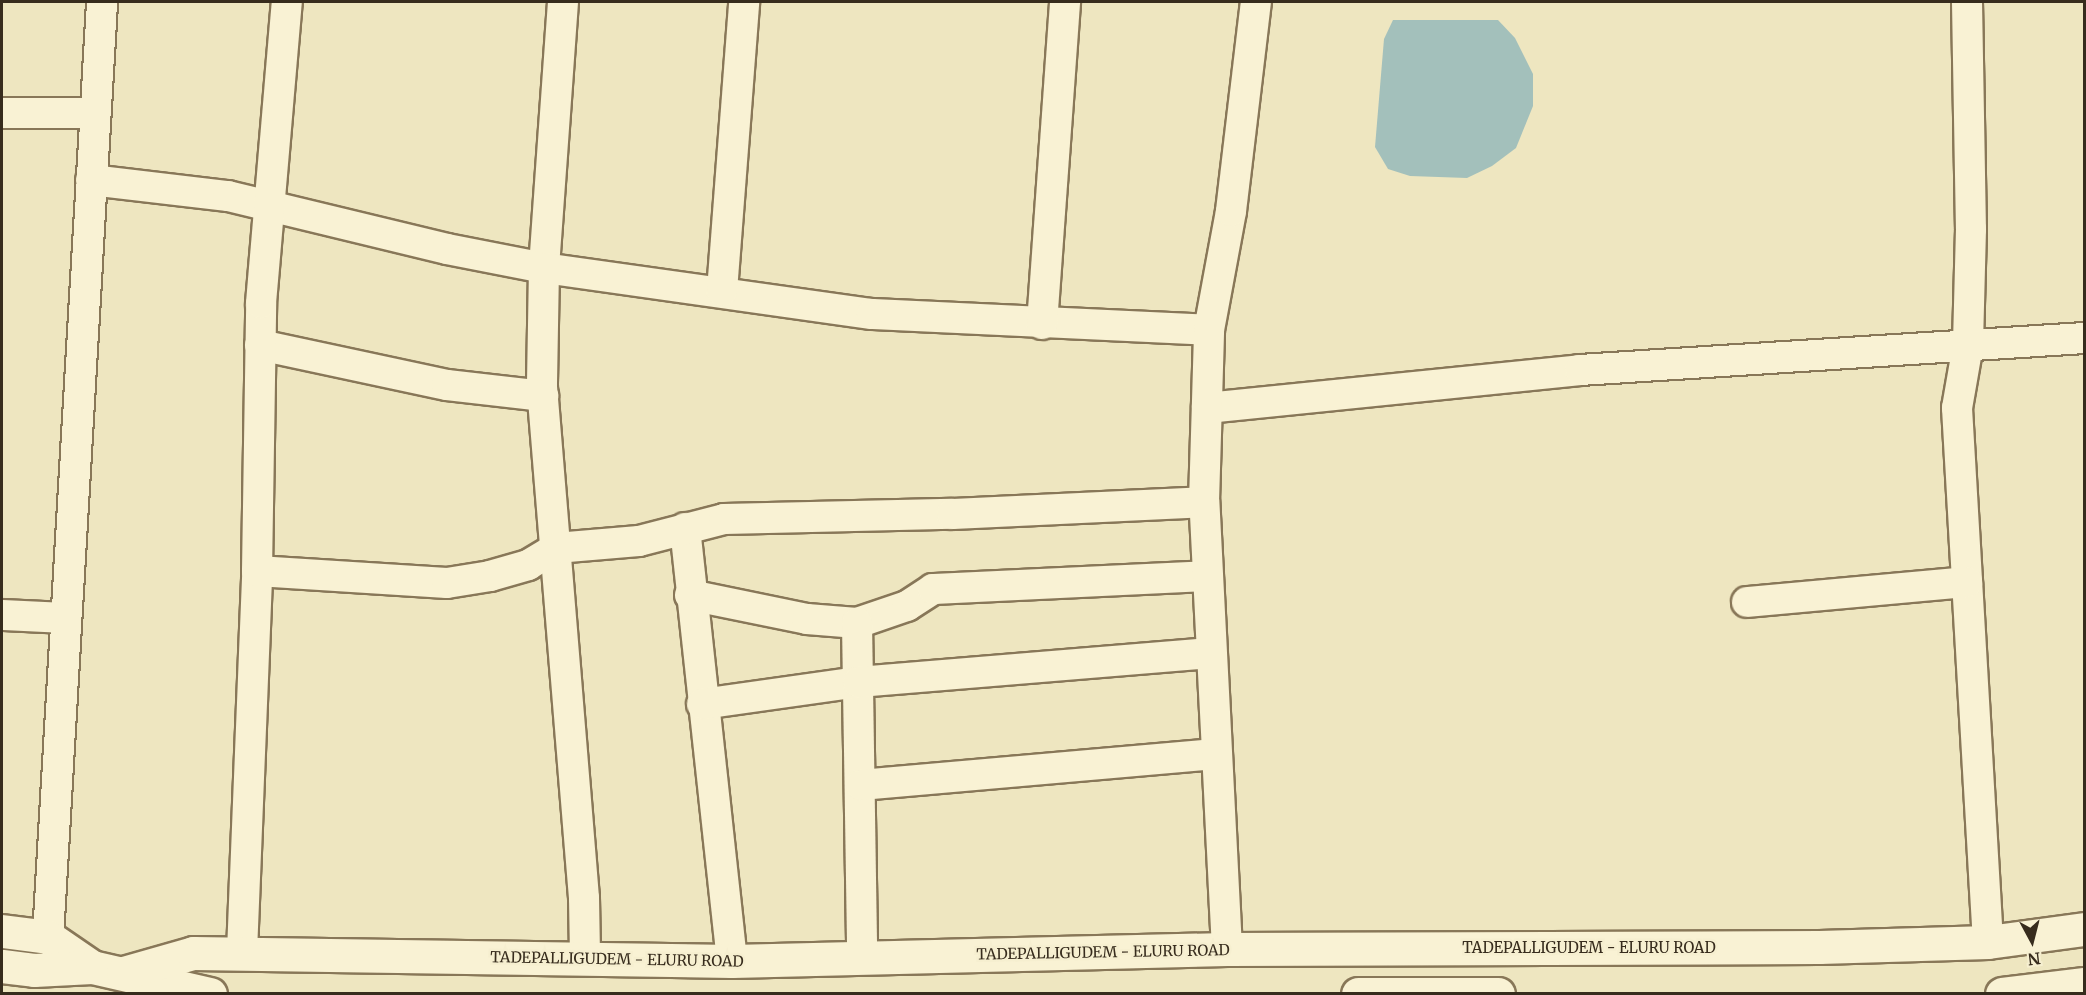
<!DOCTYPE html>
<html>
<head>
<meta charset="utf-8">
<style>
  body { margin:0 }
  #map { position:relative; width:2086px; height:995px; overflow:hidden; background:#eee6c0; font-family:Merriweather,serif }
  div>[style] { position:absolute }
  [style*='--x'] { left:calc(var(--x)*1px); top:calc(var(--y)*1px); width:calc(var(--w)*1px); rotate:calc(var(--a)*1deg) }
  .water>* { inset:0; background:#a3c0bb }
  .roads { filter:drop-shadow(2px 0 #887758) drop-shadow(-2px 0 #887758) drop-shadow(0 2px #887758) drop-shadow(0 -2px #887758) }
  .minor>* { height:30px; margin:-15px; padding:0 15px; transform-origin:15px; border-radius:15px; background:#f9f2d4 }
  .secondary>* { height:33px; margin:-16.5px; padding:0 16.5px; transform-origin:16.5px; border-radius:16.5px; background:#f9f2d4 }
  span { translate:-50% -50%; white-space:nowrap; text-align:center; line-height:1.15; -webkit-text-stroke:5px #f6efd0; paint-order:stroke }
  .street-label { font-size:15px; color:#372c1d }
  .frame { position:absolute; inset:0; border:3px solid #372c1d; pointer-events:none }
  .north { position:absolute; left:2002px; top:911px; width:60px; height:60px; -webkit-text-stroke:4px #f6efd0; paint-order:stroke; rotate:173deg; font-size:16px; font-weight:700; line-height:24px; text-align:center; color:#372c1d }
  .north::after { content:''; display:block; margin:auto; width:21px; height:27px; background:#372c1d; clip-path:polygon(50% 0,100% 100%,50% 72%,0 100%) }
</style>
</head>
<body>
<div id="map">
  <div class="water">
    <div style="clip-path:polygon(1393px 20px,1498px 20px,1515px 38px,1533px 74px,1533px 106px,1516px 148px,1492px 166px,1467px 178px,1410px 176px,1388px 169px,1375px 147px,1384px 39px)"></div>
  </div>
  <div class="roads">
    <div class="minor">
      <div style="--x:563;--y:2;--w:267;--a:94.1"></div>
      <div style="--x:544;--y:268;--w:119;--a:91"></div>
      <div style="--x:542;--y:387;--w:513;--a:85.3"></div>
      <div style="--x:584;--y:898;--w:60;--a:89"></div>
      <div style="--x:1967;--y:2;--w:227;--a:89"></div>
      <div style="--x:1971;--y:229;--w:116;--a:91.5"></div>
      <div style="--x:1968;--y:345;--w:64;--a:99.9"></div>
      <div style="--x:1957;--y:408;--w:535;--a:86.68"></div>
      <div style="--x:2;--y:113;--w:93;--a:0"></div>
      <div style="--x:91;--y:180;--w:138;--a:6.7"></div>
      <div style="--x:228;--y:196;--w:225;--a:13.6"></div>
      <div style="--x:447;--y:249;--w:99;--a:11.1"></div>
      <div style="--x:544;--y:268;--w:331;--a:8"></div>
      <div style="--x:872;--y:314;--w:337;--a:2.7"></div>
      <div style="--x:722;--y:291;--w:290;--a:-85.6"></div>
      <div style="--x:1042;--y:324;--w:323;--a:-85.9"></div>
      <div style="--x:260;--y:345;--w:191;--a:12.1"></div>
      <div style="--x:447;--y:385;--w:97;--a:6.5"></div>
      <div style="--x:1207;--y:408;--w:375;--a:-5.8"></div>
      <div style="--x:1580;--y:370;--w:505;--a:-3.63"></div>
      <div style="--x:685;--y:528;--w:436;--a:83.8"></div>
      <div style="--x:257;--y:571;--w:190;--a:3.6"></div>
      <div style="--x:447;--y:583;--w:44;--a:-9.2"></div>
      <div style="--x:490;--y:576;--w:40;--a:-16"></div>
      <div style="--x:528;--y:565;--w:33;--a:-31"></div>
      <div style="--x:556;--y:548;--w:83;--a:-4.8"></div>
      <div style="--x:639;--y:541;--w:88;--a:-14.5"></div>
      <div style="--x:724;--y:519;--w:228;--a:-1.3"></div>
      <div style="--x:952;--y:514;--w:252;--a:-2.7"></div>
      <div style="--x:690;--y:595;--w:119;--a:11.6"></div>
      <div style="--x:807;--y:619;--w:50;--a:4.6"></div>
      <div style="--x:857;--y:623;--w:53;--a:-18.8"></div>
      <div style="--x:907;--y:606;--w:31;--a:-33"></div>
      <div style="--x:933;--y:589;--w:274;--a:-2.7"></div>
      <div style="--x:1747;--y:602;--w:221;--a:-5.2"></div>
      <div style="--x:2;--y:615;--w:64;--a:2.7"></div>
      <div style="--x:857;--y:623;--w:335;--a:89.1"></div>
      <div style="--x:702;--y:704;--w:158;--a:-8"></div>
      <div style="--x:858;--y:682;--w:354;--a:-4.7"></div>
      <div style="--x:861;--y:785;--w:355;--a:-5"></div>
      <div style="--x:48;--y:937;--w:937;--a:-86.69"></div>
      <div style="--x:1227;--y:949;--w:448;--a:-92.9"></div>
      <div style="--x:1204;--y:502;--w:172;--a:-88.3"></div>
      <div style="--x:1209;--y:330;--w:121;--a:-79.5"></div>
      <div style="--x:1231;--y:211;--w:210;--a:-83.2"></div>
      <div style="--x:242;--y:952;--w:381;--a:-87.7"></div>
      <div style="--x:257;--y:571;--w:268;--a:-89.1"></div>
      <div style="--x:261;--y:303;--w:302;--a:-85.1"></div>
    </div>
    <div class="secondary">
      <div style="--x:2;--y:931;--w:46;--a:7.4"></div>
      <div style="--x:48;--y:937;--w:53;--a:34.3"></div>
      <div style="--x:2;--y:966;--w:32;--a:7"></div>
      <div style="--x:34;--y:970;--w:58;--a:-3"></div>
      <div style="--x:92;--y:967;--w:121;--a:12.9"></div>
      <div style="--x:123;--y:973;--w:73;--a:-15.9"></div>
      <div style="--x:193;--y:953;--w:539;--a:0.85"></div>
      <div style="--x:732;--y:961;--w:495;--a:-1.4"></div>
      <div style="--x:1227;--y:949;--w:592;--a:-0.19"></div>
      <div style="--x:1819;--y:947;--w:169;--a:-1.7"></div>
      <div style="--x:1988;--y:942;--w:97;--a:-7.7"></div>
      <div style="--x:1358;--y:994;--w:140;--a:0"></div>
      <div style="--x:2002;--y:994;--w:83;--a:-7"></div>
    </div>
  </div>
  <div class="street-label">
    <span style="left:1589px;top:948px">TADEPALLIGUDEM - ELURU ROAD</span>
    <span style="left:1103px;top:952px;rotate:-1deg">TADEPALLIGUDEM - ELURU ROAD</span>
    <span style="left:617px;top:959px;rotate:1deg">TADEPALLIGUDEM - ELURU ROAD</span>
  </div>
  <div class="frame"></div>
  <div class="north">N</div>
</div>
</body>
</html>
